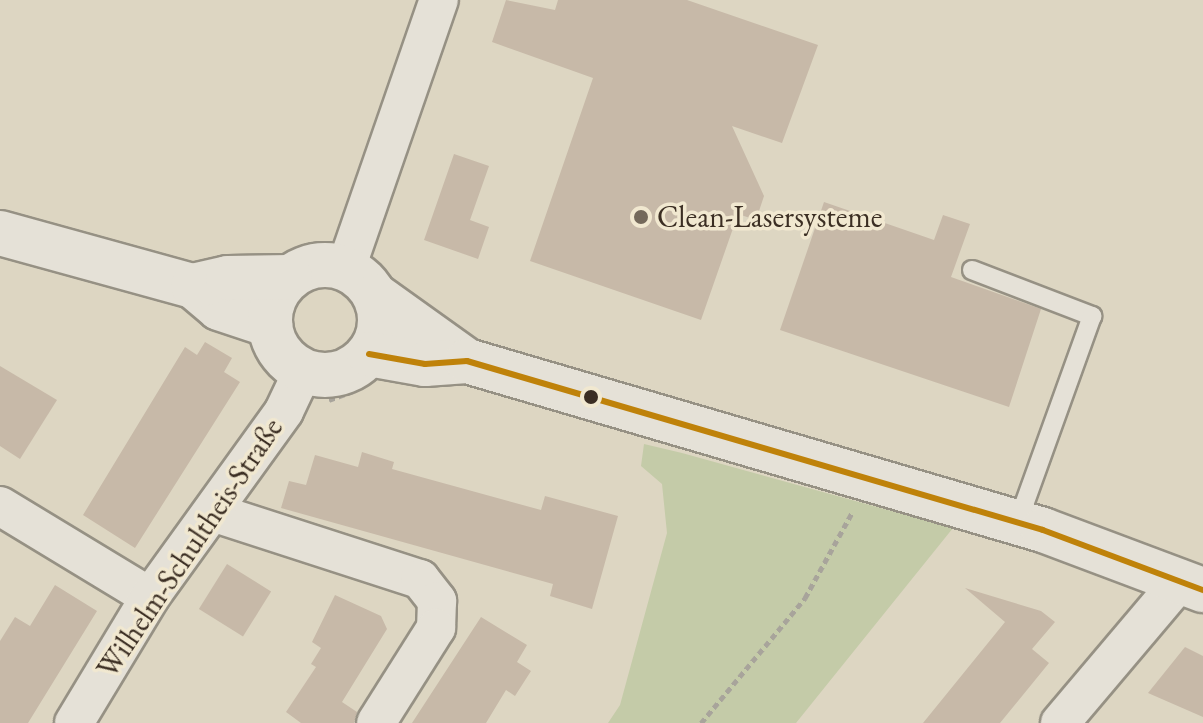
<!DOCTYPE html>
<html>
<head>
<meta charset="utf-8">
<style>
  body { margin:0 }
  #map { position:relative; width:1203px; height:723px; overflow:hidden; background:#ddd6c2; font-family:"EB Garamond",serif }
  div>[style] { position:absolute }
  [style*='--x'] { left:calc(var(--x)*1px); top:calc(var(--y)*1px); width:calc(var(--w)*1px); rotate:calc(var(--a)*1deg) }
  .green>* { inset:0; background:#c4cba8 }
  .building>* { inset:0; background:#c7b9a8; transform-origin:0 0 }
  .path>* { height:5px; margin-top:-2.5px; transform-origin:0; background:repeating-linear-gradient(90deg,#a8a49b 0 6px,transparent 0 10px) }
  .roads { filter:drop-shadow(2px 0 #969184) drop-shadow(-2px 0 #969184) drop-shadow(0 2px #969184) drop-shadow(0 -2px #969184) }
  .service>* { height:18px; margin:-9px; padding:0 9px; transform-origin:9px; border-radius:9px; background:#e5e1d7 }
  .minor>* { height:38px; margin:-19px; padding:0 19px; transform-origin:19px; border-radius:19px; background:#e5e1d7 }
  .tertiary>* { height:44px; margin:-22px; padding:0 22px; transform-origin:22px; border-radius:22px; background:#e5e1d7 }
  .tertiary>.ring { margin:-22px; padding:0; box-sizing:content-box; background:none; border:44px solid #e5e1d7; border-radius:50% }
  .bus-1>* { height:6px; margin:-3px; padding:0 3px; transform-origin:3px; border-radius:3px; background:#bf820a }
  .dots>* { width:22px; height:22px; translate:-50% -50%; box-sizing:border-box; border:4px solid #f1e8d0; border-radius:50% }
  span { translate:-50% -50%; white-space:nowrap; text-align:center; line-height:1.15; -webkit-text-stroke:7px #f1e8d0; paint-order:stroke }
  .poi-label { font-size:30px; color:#3b2e23 }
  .left { translate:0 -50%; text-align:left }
  .street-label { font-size:30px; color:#3b2e23 }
</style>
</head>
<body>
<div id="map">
  <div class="green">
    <div style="clip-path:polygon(644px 444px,682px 453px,953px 528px,796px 723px,608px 723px,620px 705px,667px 533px,662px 484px,641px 466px)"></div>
  </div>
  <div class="building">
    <div style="clip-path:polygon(506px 0,555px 10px,558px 0,687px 0,818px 45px,782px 143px,732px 126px,764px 196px,756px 220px,738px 214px,701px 320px,530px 261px,593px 78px,492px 42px)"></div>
    <div style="clip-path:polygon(454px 154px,489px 166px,470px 220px,489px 227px,478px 259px,424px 240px)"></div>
    <div style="clip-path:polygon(824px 202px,934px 240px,943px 215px,970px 224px,951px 277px,1041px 309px,1009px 407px,780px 330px)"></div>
    <div style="clip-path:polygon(205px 342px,232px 358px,224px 372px,240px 382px,135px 548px,83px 515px,185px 347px,197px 355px)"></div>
    <div style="clip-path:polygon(0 366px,57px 400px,20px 459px,0 446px)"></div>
    <div style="clip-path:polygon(362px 452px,394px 462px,392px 469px,541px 510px,545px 496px,618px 516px,592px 609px,550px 596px,553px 584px,281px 508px,289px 481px,306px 485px,315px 455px,358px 467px)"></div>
    <div style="left:227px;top:564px;width:52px;height:53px;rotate:32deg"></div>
    <div style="clip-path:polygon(55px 585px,97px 611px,28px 723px,0 723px,0 641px,15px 617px,30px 626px)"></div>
    <div style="clip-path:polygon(965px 588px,1041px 611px,1055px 622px,1032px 649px,1049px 663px,1000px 723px,923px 723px,1005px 622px)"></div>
    <div style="clip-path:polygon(335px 595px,381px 616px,387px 629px,342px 702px,357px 712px,354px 723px,301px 723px,286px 712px,316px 667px,311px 664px,321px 648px,312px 642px)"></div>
    <div style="clip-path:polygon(481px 617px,527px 645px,517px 662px,531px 671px,515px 696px,506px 690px,486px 723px,412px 723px)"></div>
    <div style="clip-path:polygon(1185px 647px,1203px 656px,1203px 717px,1148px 693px)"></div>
  </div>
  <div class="path">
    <div style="--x:329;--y:400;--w:30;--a:-20"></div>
    <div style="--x:701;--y:723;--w:163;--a:-50.2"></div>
    <div style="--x:805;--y:598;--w:97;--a:-61.1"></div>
  </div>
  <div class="roads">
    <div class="service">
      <div style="--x:972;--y:270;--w:129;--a:21"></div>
      <div style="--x:1092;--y:316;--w:219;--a:109.8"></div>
    </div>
    <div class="minor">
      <div style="--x:346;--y:268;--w:284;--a:-70.9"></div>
      <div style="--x:0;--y:506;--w:175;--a:31.2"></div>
      <div style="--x:212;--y:512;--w:219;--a:17.9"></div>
      <div style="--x:420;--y:579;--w:28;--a:52"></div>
      <div style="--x:437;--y:601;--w:27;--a:92"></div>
      <div style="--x:436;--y:628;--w:112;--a:122.3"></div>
      <div style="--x:74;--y:723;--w:147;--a:-58.9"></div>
      <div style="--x:150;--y:597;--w:229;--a:-54.2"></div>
      <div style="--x:284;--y:411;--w:44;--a:-64.6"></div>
      <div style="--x:1060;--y:723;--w:186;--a:-49.8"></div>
    </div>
    <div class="tertiary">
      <div style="--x:0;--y:233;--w:200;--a:15.4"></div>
      <div style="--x:193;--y:286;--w:34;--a:40"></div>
      <div style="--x:219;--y:308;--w:54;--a:18.4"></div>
      <div class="ring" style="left:270px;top:265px;width:66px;height:66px"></div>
      <div style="--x:193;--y:286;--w:36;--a:-13"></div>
      <div style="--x:228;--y:278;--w:62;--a:-0.9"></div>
      <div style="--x:376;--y:296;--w:112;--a:35.5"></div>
      <div style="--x:369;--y:354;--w:57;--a:10.1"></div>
      <div style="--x:425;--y:364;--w:42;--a:-4.1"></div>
      <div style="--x:467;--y:361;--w:600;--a:16.35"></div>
      <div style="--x:1043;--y:530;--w:171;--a:20.6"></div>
    </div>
  </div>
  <div class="bus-1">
    <div style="--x:369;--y:354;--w:57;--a:10.1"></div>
    <div style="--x:425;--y:364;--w:42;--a:-4.1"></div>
    <div style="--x:467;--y:361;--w:600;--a:16.35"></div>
    <div style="--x:1043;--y:530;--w:171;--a:20.6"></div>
  </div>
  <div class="dots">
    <div style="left:641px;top:217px;background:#74695b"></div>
    <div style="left:591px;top:397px;background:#3b2e23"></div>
  </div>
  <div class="poi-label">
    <span class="left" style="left:657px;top:217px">Clean-Lasersysteme</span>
  </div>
  <div class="street-label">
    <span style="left:190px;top:548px;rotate:-56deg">Wilhelm-Schultheis-Straße</span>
  </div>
</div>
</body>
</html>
